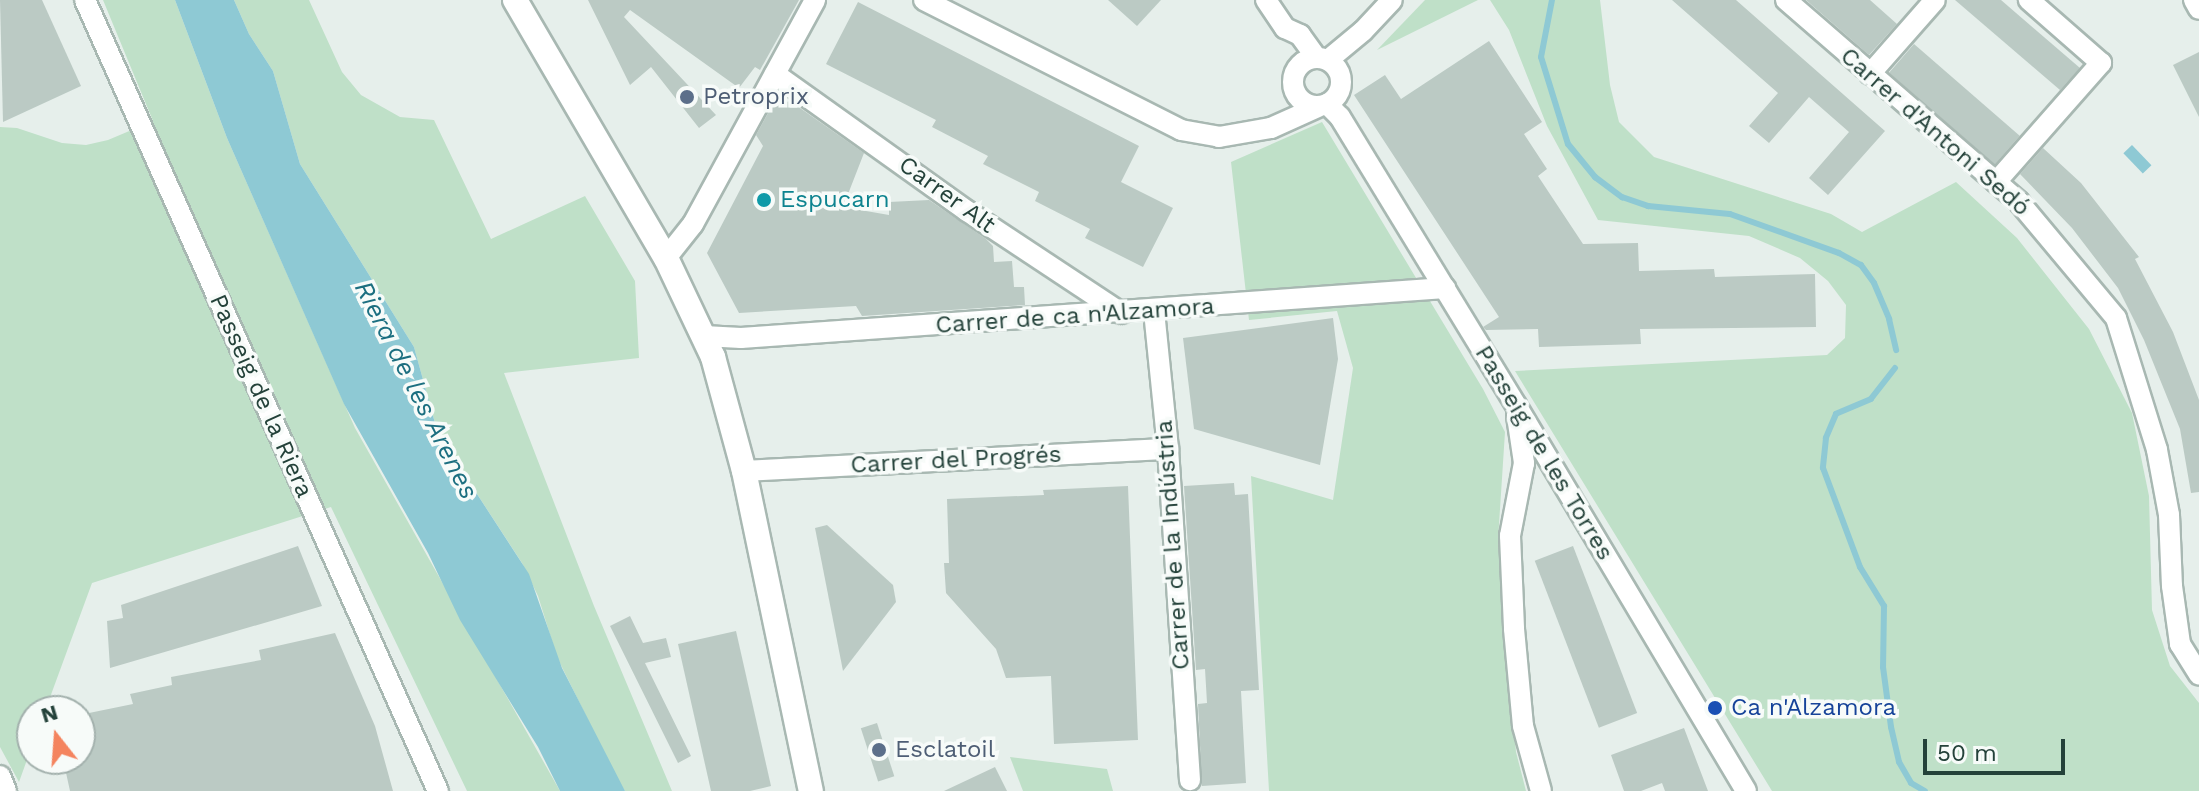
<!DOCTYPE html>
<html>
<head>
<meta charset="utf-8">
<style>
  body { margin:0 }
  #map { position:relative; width:2199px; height:791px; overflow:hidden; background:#e6efeb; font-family:"Work Sans",sans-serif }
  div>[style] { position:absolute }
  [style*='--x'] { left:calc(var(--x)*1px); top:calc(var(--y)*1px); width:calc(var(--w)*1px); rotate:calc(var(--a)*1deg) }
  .green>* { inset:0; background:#bfe0c8 }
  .water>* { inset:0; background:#8ec9d4; transform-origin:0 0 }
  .stream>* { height:6px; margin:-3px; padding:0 3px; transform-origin:3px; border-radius:3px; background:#8ec9d4 }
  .building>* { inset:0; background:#bbcac4; transform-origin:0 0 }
  .roads { filter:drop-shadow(2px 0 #a8b8b2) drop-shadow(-2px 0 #a8b8b2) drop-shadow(0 2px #a8b8b2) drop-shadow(0 -2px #a8b8b2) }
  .street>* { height:20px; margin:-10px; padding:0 10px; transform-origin:10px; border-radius:10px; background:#fff }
  .street>.ring { margin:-10px; padding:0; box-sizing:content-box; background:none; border:20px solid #fff; border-radius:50% }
  .secondary>* { height:24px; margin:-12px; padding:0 12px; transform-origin:12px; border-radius:12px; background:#fff }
  .dots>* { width:22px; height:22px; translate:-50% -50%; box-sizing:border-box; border:4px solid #f7fbf9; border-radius:50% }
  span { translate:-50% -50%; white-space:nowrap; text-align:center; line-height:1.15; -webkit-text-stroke:7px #f7fbf9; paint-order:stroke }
  .service-label { font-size:24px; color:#4e5e75 }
  .left { translate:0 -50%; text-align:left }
  .street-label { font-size:24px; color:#24423a }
  .culture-label { font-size:24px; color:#0d838f }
  .transit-label { font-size:24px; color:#164399 }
  .water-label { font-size:26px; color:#1c6f80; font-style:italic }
  .north { position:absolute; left:16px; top:695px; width:80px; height:80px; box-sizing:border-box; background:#f7fbf9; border:2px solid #a3b1ad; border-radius:50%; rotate:343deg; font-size:22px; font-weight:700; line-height:32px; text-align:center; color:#24423a }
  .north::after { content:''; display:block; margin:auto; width:28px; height:36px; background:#f4845f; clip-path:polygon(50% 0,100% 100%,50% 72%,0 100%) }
  .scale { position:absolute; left:1923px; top:739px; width:142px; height:36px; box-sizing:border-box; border:4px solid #24423a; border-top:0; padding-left:10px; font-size:24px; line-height:28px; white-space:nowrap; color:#24423a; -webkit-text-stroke:6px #f7fbf9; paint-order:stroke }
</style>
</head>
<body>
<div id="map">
  <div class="green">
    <div style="clip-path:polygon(103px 0,175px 0,227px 138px,355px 428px,560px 791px,467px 791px,331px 507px,92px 583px,45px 711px,32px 711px,32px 746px,19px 782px,0 747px,0 127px,17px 128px,62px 143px,86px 145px,108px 140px,153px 121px)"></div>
    <div style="clip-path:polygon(234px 0,309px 0,342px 72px,361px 95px,400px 117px,434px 120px,491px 239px,585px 196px,635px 281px,639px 358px,504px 373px,594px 606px,672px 791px,625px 791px,619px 783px,557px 657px,538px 596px,522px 563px,438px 434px,414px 347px,300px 164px,273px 71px,249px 34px)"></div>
    <div style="clip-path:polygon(1425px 0,1478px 0,1377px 50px)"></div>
    <div style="clip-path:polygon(1490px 0,1600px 0,1610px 85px,1619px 122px,1654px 157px,1831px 214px,1862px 232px,1956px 182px,2017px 238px,2089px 329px,2132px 413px,2149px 496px,2152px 610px,2170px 666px,2199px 703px,2199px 791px,1772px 791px,1515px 371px,1827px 355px,1845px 338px,1846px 305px,1828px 281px,1800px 258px,1749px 236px,1598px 220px,1547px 126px,1509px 30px)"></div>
    <div style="clip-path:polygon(1322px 122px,1483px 389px,1505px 432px,1498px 540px,1516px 752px,1526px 791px,1269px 791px,1251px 476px,1333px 500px,1353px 368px,1337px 311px,1249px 320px,1231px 162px)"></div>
    <div style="clip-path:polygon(1010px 757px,1107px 769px,1113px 791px,1023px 791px)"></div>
  </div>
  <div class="water">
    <div style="clip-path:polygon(175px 0,234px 0,249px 34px,273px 71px,300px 164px,414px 347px,438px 434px,529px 574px,562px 668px,625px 791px,560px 791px,538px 747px,460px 620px,428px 553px,344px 404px,227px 138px)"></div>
    <div style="left:2132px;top:145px;width:28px;height:12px;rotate:46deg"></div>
  </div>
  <div class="stream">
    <div style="--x:1552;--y:0;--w:58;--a:100.9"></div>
    <div style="--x:1541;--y:57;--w:91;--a:72.8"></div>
    <div style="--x:1568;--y:144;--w:43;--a:50.7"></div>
    <div style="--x:1595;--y:177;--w:34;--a:37"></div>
    <div style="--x:1622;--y:197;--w:28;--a:19"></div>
    <div style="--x:1648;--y:206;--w:82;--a:5.6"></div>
    <div style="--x:1730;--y:214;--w:116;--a:19.7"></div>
    <div style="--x:1839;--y:253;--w:25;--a:29"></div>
    <div style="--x:1861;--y:265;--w:22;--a:54"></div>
    <div style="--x:1874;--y:283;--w:39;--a:67"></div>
    <div style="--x:1889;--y:319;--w:32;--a:77"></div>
    <div style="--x:1895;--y:368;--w:39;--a:128"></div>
    <div style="--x:1871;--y:399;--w:38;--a:157"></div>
    <div style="--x:1836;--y:414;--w:26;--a:113"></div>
    <div style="--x:1826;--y:438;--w:30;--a:96"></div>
    <div style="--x:1823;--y:468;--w:106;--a:69.5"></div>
    <div style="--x:1860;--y:567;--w:46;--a:58.4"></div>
    <div style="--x:1884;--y:606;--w:61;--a:90.9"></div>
    <div style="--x:1883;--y:667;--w:61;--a:82.4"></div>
    <div style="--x:1891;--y:727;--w:36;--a:77"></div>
    <div style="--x:1899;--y:762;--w:24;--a:60"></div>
    <div style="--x:1911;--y:783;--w:16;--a:30"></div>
  </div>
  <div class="building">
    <div style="clip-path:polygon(0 0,42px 0,81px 86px,3px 122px)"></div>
    <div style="clip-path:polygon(588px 0,799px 0,760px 70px,755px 67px,739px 88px,630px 10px,624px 17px,716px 115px,699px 128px,651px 67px,630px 85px)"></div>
    <div style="clip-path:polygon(1108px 0,1161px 0,1137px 26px)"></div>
    <div style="clip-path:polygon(1672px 0,1736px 0,1885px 131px,1828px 195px,1809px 178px,1849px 132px,1809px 97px,1769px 143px,1749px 126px,1778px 93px)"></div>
    <div style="clip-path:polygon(1806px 0,1870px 0,1897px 24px,1869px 55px)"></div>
    <div style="clip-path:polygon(1955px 0,2001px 0,2080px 68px,2060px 90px)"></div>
    <div style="clip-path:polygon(858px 2px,1139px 146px,1121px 182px,1173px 208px,1143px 267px,1085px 238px,1090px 229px,1035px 201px,1039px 192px,983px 164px,988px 156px,932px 127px,936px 120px,826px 64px)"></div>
    <div style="clip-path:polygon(1489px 41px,1542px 122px,1524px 134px,1547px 169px,1538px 176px,1583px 244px,1638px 243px,1639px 271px,1714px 269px,1715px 277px,1815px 274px,1816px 327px,1640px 329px,1641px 344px,1539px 347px,1538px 329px,1486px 330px,1483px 327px,1499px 317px,1354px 95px,1385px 75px,1401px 99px)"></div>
    <div style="left:1914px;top:44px;width:140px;height:38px;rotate:41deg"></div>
    <div style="clip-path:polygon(2199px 52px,2199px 117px,2173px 65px)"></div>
    <div style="clip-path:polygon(790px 101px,864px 153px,843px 207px,889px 215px,889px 202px,929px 200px,986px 239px,993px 246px,994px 262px,1012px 261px,1014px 287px,1024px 287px,1025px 305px,862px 316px,856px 306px,739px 313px,707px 253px,763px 146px,756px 135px,772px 106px)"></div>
    <div style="clip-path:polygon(2043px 148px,2081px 183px,2139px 257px,2135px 259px,2173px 332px,2199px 400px,2199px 492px,2191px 493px,2180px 429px,2144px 340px,2118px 288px,2072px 228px,2020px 174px)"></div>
    <div style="clip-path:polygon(1333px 318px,1338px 359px,1320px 465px,1194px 429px,1183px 338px)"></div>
    <div style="clip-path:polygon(1234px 483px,1235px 495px,1248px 494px,1259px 690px,1241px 691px,1246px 783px,1202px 786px,1198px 704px,1207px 703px,1205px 669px,1196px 670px,1184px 486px)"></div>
    <div style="clip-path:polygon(1128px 486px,1138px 740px,1054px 744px,1051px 676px,1006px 678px,996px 649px,946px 593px,944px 563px,949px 563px,947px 499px,1044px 495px,1043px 490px)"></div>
    <div style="clip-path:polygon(827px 525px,893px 585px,896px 602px,843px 671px,815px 528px)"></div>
    <div style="clip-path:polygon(298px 546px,322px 606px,110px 668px,107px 621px,123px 618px,121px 605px)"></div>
    <div style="left:1573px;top:546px;width:179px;height:41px;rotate:69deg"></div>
    <div style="clip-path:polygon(630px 616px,643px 643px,666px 638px,671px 657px,645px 663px,691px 756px,678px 763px,610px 626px)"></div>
    <div style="clip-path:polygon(736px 631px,771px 786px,750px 791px,711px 791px,678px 644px)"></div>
    <div style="clip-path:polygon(335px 633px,375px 726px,393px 791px,70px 791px,63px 759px,80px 759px,80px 741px,94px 738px,89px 713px,133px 704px,130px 694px,172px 685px,171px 677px,261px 660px,259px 650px)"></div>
    <div style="left:877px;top:723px;width:56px;height:17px;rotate:72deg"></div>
    <div style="clip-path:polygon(1684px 728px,1708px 791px,1665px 791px,1662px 783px,1641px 791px,1624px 791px,1611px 755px)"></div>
    <div style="clip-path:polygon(995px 767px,1007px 791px,944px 791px)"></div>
  </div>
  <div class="roads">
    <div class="street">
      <div style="--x:85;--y:0;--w:866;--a:65.95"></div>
      <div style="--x:924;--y:0;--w:288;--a:26.8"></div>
      <div style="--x:1181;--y:130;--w:39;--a:10"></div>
      <div style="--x:1219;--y:137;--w:53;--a:-9.8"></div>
      <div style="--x:1271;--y:128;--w:51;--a:-24.1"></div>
      <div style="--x:1266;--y:0;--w:34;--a:56"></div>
      <div style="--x:1285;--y:28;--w:17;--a:25"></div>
      <div style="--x:1300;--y:35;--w:27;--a:54"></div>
      <div style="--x:1786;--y:0;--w:308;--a:40.9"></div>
      <div style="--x:2019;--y:202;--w:151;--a:50.1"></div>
      <div style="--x:2116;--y:318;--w:138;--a:72.7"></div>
      <div style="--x:2157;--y:450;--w:66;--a:79.5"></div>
      <div style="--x:2169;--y:515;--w:71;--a:87.6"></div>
      <div style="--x:2172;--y:586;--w:59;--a:82.1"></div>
      <div style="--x:2180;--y:644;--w:36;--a:58"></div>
      <div style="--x:2194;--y:0;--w:10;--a:61"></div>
      <div class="ring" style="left:1293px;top:58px;width:28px;height:28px"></div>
      <div style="--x:1328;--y:60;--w:45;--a:-39.6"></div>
      <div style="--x:1363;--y:31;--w:42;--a:-46.9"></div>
      <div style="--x:775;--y:74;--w:236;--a:35.5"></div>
      <div style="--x:967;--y:211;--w:185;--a:33.5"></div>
      <div style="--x:1870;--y:74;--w:98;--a:-48.7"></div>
      <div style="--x:1327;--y:104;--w:18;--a:45"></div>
      <div style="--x:1340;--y:117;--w:338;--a:58.6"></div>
      <div style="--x:1516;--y:405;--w:449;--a:59.2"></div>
      <div style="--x:1996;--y:182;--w:159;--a:-48.6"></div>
      <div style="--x:2101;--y:63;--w:96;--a:-138.8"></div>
      <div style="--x:666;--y:258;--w:43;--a:-51.5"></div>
      <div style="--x:693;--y:224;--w:255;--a:-61.4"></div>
      <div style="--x:1154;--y:311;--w:139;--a:84.2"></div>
      <div style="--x:1168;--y:449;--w:332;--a:86.2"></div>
      <div style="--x:704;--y:336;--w:37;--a:3"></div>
      <div style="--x:741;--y:338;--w:706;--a:-4.06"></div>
      <div style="--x:1517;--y:416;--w:48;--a:81.5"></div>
      <div style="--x:1524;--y:463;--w:74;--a:100.9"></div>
      <div style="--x:1510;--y:536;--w:93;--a:87.5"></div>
      <div style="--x:1514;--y:629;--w:97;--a:84.7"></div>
      <div style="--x:1523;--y:726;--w:67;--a:74.5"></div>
      <div style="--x:744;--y:471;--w:425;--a:-3"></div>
      <div style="--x:0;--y:776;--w:16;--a:68"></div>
    </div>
    <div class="secondary">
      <div style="--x:515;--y:0;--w:299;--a:59.7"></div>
      <div style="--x:666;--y:258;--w:110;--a:64.6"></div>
      <div style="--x:713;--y:357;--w:118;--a:74.8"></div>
      <div style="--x:744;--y:471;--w:327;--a:78.2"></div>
    </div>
  </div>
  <div class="dots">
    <div style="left:687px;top:97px;background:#5c6f8a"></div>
    <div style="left:764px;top:200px;background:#0f9aa8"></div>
    <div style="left:1715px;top:708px;background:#1a4fb4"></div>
    <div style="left:879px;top:750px;background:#5c6f8a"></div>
  </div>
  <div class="service-label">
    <span class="left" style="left:703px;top:97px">Petroprix</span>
    <span class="left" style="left:895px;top:750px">Esclatoil</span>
  </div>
  <div class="street-label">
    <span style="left:1935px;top:132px;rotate:41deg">Carrer d'Antoni Sedó</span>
    <span style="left:947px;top:195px;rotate:36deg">Carrer Alt</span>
    <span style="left:1075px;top:316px;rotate:-4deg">Carrer de ca n'Alzamora</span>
    <span style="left:261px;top:396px;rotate:66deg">Passeig de la Riera</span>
    <span style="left:1544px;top:453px;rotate:59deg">Passeig de les Torres</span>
    <span style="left:956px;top:460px;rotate:-3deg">Carrer del Progrés</span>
    <span style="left:1173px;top:545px;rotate:-94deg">Carrer de la Indústria</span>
  </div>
  <div class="culture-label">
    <span class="left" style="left:780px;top:200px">Espucarn</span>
  </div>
  <div class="transit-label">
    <span class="left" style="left:1731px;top:708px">Ca n'Alzamora</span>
  </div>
  <div class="water-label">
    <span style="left:416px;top:390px;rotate:63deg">Riera de les Arenes</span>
  </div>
  <div class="north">N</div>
  <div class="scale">50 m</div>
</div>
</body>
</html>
